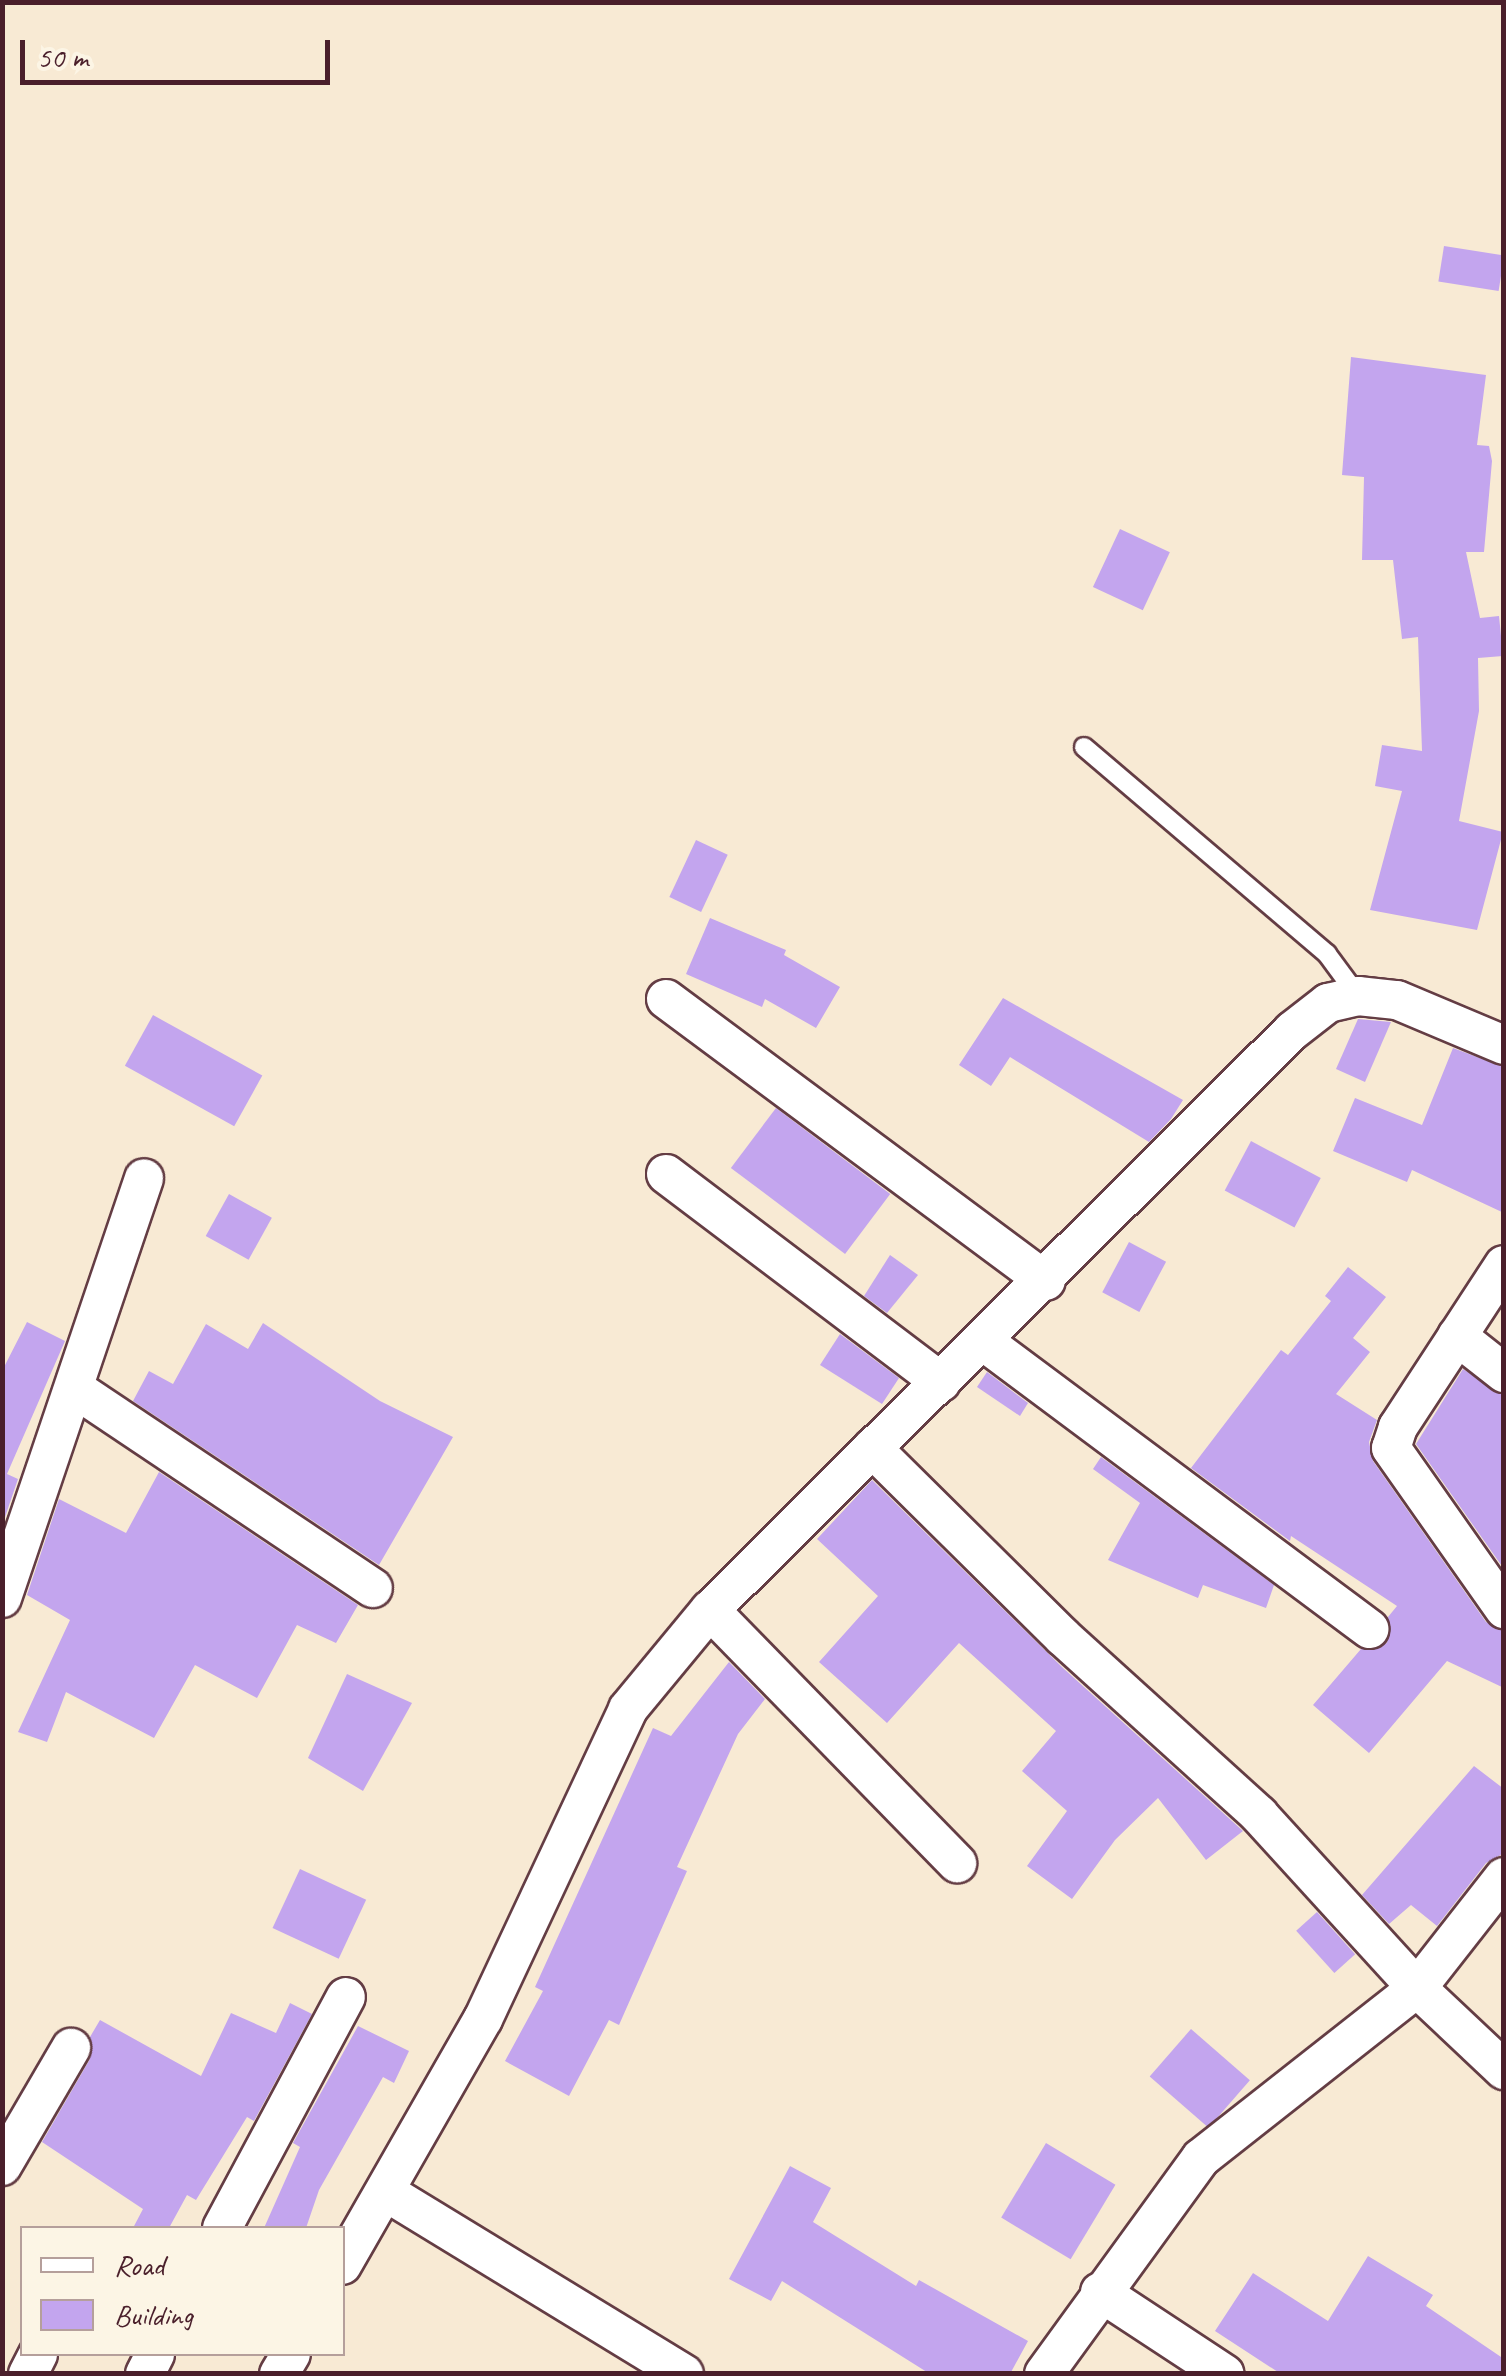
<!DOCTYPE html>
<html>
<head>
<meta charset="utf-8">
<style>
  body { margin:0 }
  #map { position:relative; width:1506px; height:2376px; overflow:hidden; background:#f8ead4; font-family:Caveat,sans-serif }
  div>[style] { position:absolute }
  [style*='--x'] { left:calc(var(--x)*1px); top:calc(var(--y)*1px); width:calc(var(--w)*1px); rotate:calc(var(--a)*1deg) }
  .building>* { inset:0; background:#c3a5ee; transform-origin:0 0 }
  .roads { filter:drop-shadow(2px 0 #643d44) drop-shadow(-2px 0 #643d44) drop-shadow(0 2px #643d44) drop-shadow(0 -2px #643d44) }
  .lane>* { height:18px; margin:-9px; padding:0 9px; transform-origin:9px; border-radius:9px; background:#fff }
  .street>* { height:38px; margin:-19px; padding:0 19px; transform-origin:19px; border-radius:19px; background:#fff }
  span { translate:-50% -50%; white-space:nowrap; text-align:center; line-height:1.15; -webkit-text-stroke:10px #fcf5e5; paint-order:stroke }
  .frame { position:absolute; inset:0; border:5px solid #4a1f2b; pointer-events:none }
  .legend { position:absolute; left:20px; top:2226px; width:325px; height:130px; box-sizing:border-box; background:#fcf5e5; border:2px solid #b59f9b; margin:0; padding:12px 18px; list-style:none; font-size:30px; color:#4a1f2b }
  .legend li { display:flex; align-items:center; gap:20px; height:50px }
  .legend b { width:50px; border:2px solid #b59f9b }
  .scale { position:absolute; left:20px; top:40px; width:310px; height:45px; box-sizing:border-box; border:5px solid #4a1f2b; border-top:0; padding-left:12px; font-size:30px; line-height:35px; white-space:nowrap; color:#4a1f2b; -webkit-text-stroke:8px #fcf5e5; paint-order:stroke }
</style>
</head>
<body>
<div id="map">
  <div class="building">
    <div style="left:1444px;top:246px;width:61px;height:36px;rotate:9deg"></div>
    <div style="clip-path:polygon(1351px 357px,1486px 375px,1477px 445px,1489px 446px,1492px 461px,1484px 552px,1466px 552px,1480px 618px,1499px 616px,1503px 656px,1478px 658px,1479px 711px,1459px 821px,1503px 832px,1477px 930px,1370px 910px,1402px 791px,1375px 786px,1382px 745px,1422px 751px,1418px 637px,1402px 639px,1393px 560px,1362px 560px,1364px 477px,1342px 475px)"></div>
    <div style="left:1120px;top:529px;width:55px;height:64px;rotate:25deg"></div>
    <div style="left:696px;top:840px;width:35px;height:63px;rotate:25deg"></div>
    <div style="clip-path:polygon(710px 918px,786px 950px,784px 955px,840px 987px,816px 1028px,765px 999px,762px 1007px,686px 974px)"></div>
    <div style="clip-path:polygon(1003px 998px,1183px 1100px,1171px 1119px,1149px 1142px,1010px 1057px,991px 1086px,959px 1065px)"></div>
    <div style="left:153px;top:1015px;width:125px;height:58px;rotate:29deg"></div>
    <div style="clip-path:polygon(1358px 1019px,1391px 1022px,1365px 1082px,1336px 1069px)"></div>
    <div style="clip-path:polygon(1453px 1048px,1504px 1067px,1504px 1213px,1412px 1170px,1407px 1182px,1333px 1151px,1355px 1098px,1422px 1125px)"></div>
    <div style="left:776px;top:1108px;width:143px;height:75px;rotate:37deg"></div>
    <div style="left:1251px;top:1141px;width:79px;height:56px;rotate:28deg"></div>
    <div style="left:229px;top:1194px;width:49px;height:48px;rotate:29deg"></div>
    <div style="left:1129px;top:1242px;width:42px;height:57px;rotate:28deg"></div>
    <div style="clip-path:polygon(890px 1255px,918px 1275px,887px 1313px,864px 1296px)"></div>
    <div style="clip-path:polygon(1348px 1267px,1386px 1297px,1353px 1338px,1370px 1352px,1336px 1394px,1377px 1420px,1369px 1442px,1373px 1461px,1486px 1622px,1504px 1631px,1504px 1688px,1447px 1661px,1369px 1753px,1313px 1705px,1361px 1649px,1387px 1643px,1388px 1617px,1397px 1606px,1291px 1536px,1290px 1541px,1191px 1468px,1281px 1350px,1288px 1355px,1331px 1301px,1325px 1296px)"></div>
    <div style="clip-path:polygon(27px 1322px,65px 1341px,7px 1474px,18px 1479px,2px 1526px,2px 1371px)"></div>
    <div style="clip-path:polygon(263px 1323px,380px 1401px,453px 1437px,379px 1565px,133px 1401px,149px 1371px,173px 1384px,206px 1324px,248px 1349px)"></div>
    <div style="clip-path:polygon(840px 1334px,899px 1378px,882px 1404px,820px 1365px)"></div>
    <div style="clip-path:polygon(1463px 1369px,1504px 1395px,1504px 1569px,1416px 1444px)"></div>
    <div style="clip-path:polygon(987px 1372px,1028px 1403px,1020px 1416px,977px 1387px)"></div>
    <div style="clip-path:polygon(1101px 1457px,1274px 1585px,1266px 1608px,1203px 1585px,1198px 1598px,1108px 1560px,1140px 1503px,1093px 1469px)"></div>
    <div style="clip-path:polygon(159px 1472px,358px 1605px,336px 1643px,297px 1625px,257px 1698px,195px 1665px,154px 1738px,66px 1692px,47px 1742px,18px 1732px,70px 1620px,27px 1595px,59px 1499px,126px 1533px)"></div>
    <div style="clip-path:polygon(872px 1480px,1063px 1668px,1243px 1831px,1206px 1860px,1158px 1798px,1115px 1840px,1072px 1899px,1027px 1866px,1067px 1811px,1022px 1771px,1056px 1731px,959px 1643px,887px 1723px,819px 1662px,878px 1596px,817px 1539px)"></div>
    <div style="clip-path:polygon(729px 1662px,765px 1699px,738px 1734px,677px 1867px,687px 1871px,619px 2025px,609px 2020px,569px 2096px,505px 2061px,543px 1991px,535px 1987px,653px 1728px,671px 1736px)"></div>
    <div style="clip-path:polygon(347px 1674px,412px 1703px,363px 1791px,308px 1758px)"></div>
    <div style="clip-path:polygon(1474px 1766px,1504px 1789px,1504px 1853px,1486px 1863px,1437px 1926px,1411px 1905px,1389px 1924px,1362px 1895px)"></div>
    <div style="left:300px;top:1869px;width:73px;height:65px;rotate:25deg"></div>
    <div style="left:1317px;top:1912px;width:57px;height:28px;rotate:48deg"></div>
    <div style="clip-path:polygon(290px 2003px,312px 2014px,254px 2121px,247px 2117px,196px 2200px,187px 2195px,169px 2228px,133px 2228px,143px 2209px,42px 2142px,90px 2059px,90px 2037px,100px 2020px,201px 2076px,231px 2013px,276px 2033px)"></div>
    <div style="clip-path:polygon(358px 2026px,409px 2051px,394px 2083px,383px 2077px,319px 2190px,306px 2228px,264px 2228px,300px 2147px,293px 2143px)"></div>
    <div style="left:1191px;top:2029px;width:78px;height:63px;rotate:41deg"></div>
    <div style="left:1046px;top:2143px;width:81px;height:87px;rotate:31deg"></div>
    <div style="clip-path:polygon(790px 2166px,831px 2188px,813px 2222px,916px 2286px,919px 2280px,1028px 2341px,1010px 2374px,930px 2374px,782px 2281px,771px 2301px,729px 2279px)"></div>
    <div style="clip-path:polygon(1368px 2256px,1433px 2295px,1426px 2306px,1504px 2359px,1504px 2374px,1281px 2374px,1215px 2331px,1253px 2273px,1328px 2321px)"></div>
  </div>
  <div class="roads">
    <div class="lane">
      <div style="--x:1084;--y:747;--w:319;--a:40.4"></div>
      <div style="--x:1327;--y:954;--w:52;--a:53.6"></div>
    </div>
    <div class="street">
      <div style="--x:666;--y:999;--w:473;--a:36.6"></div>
      <div style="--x:666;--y:1174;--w:345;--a:37.1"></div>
      <div style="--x:1504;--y:1265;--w:194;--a:123.2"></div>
      <div style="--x:1398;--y:1427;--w:22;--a:108"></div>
      <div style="--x:1391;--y:1448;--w:197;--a:54.9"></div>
      <div style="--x:1457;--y:1336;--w:60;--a:38.2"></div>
      <div style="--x:983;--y:1341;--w:482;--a:36.7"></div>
      <div style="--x:77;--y:1390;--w:356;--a:33.8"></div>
      <div style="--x:872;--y:1448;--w:269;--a:44.7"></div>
      <div style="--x:1063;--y:1637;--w:265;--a:42.2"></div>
      <div style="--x:1259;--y:1815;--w:234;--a:47.6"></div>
      <div style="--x:1417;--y:1988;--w:120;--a:43.3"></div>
      <div style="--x:2;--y:1598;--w:443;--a:-71.3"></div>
      <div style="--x:710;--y:1610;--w:354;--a:45.7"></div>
      <div style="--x:2;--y:2166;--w:137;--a:-59.7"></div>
      <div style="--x:386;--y:2192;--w:349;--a:31.4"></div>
      <div style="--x:222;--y:2228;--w:262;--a:-61.8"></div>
      <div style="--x:342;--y:2265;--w:284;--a:-60.2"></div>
      <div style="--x:483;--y:2019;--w:342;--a:-64.9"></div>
      <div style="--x:628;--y:1709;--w:129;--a:-50.4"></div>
      <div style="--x:710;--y:1610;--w:821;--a:-44.85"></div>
      <div style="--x:1292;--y:1031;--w:46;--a:-37.9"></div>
      <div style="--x:1328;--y:1003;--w:31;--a:-13"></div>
      <div style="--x:1358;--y:996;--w:39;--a:6"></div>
      <div style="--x:1397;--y:1000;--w:116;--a:22.8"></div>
      <div style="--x:1100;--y:2292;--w:149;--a:33.3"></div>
      <div style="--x:28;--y:2374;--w:22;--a:-63"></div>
      <div style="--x:145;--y:2374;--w:22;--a:-63"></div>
      <div style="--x:279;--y:2374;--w:23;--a:-59"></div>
      <div style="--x:1044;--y:2374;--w:267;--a:-54"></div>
      <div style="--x:1201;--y:2158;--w:275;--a:-38.2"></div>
      <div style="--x:1417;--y:1988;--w:141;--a:-51.9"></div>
    </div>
  </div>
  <div class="frame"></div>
  <ul class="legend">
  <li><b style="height:12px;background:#fff"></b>Road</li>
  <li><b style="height:28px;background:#c3a5ee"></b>Building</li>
  </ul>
  <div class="scale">50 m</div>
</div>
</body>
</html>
